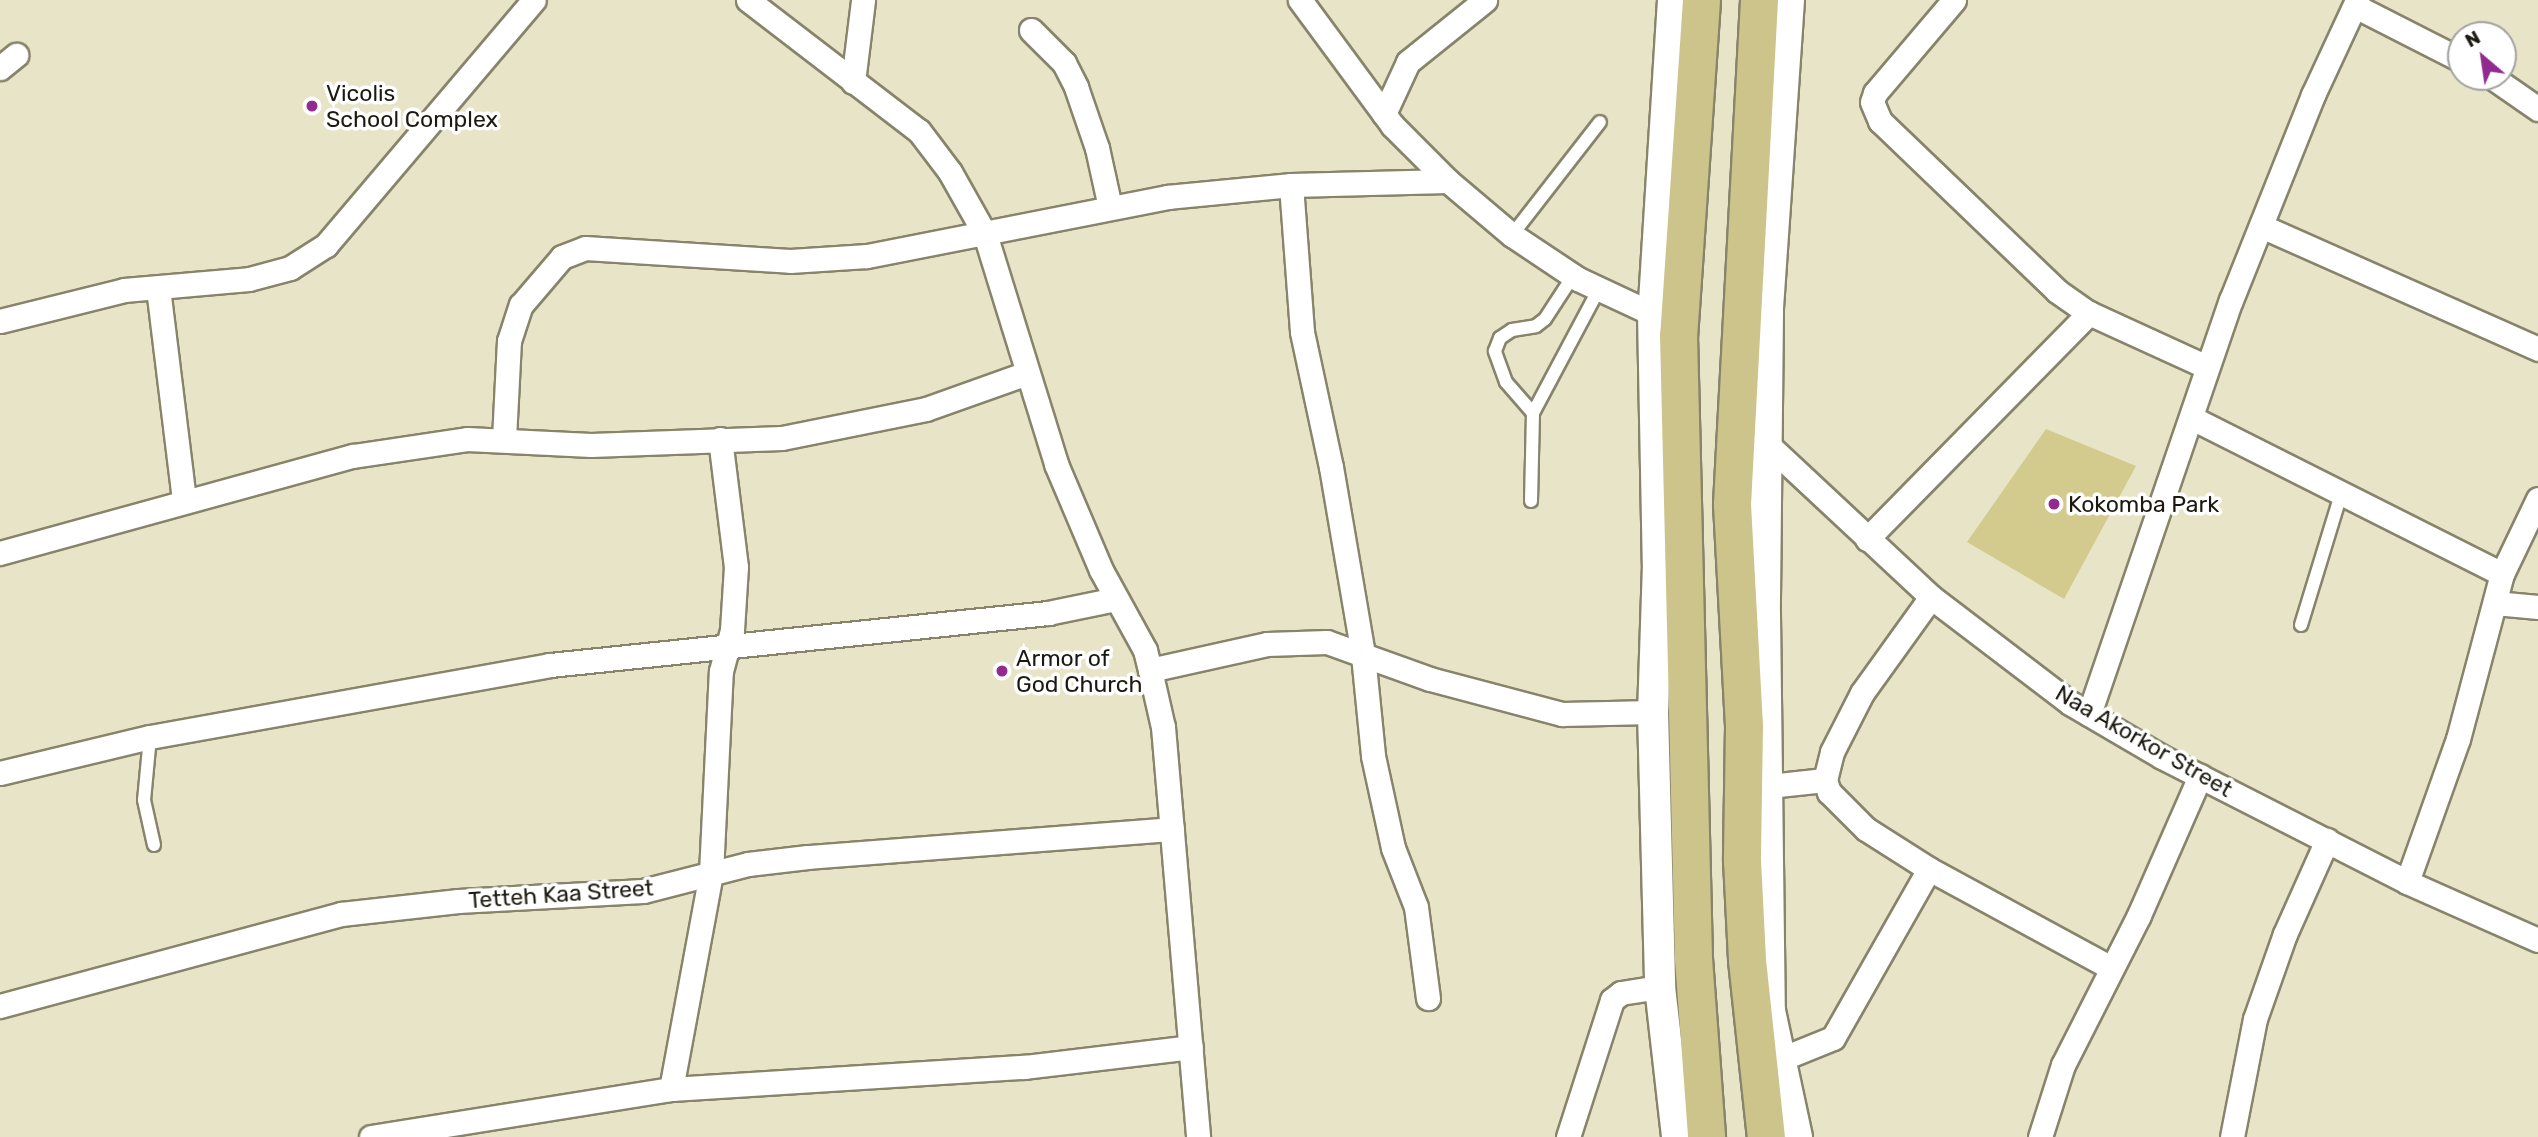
<!DOCTYPE html>
<html>
<head>
<meta charset="utf-8">
<style>
  body { margin:0 }
  #map { position:relative; width:2538px; height:1137px; overflow:hidden; background:#e7e4c8; font-family:Rubik,sans-serif }
  div>[style] { position:absolute }
  [style*='--x'] { left:calc(var(--x)*1px); top:calc(var(--y)*1px); width:calc(var(--w)*1px); rotate:calc(var(--a)*1deg) }
  .green>* { inset:0; background:#d3ca8d }
  .roads { filter:drop-shadow(2px 0 #87846b) drop-shadow(-2px 0 #87846b) drop-shadow(0 2px #87846b) drop-shadow(0 -2px #87846b) }
  .service>* { height:12px; margin:-6px; padding:0 6px; transform-origin:6px; border-radius:6px; background:#fff }
  .minor>* { height:23px; margin:-11.5px; padding:0 11.5px; transform-origin:11.5px; border-radius:11.5px; background:#fff }
  .tertiary>* { height:30px; margin:-15px; padding:0 15px; transform-origin:15px; border-radius:15px; background:#fff }
  .primary>* { height:37px; margin:-18.5px; padding:0 18.5px; transform-origin:18.5px; border-radius:18.5px; background:#cdc48b }
  .dots>* { width:19px; height:19px; translate:-50% -50%; box-sizing:border-box; border:4px solid #fff; border-radius:50% }
  span { translate:-50% -50%; white-space:nowrap; text-align:center; line-height:1.15; -webkit-text-stroke:7px #fff; paint-order:stroke }
  .poi-label { font-size:23px; color:#1c1a10 }
  .left { translate:0 -50%; text-align:left }
  .street-label { font-size:23px; color:#1c1a10 }
  .north { position:absolute; left:2447px; top:21px; width:70px; height:70px; box-sizing:border-box; background:#fff; border:2px solid #a4a39f; border-radius:50%; rotate:331deg; font-size:19px; font-weight:700; line-height:28px; text-align:center; color:#1c1a10 }
  .north::after { content:''; display:block; margin:auto; width:24px; height:32px; background:#922b8f; clip-path:polygon(50% 0,100% 100%,50% 72%,0 100%) }
</style>
</head>
<body>
<div id="map">
  <div class="green">
    <div style="clip-path:polygon(2046px 429px,2136px 466px,2064px 599px,1967px 542px)"></div>
  </div>
  <div class="roads">
    <div class="service">
      <div style="--x:1512;--y:235;--w:143;--a:-52.1"></div>
      <div style="--x:1533;--y:413;--w:41;--a:-131.1"></div>
      <div style="--x:1506;--y:382;--w:33;--a:-110"></div>
      <div style="--x:1495;--y:351;--w:14;--a:-69"></div>
      <div style="--x:1500;--y:338;--w:14;--a:-34"></div>
      <div style="--x:1512;--y:330;--w:24;--a:-9"></div>
      <div style="--x:1536;--y:326;--w:11;--a:-38"></div>
      <div style="--x:1545;--y:319;--w:51;--a:-56.9"></div>
      <div style="--x:1531;--y:501;--w:88;--a:-88.7"></div>
      <div style="--x:1533;--y:413;--w:140;--a:-62"></div>
      <div style="--x:2301;--y:625;--w:137;--a:-73"></div>
      <div style="--x:150;--y:737;--w:63;--a:95.4"></div>
      <div style="--x:144;--y:800;--w:46;--a:77.5"></div>
    </div>
    <div class="minor">
      <div style="--x:748;--y:0;--w:215;--a:37.5"></div>
      <div style="--x:919;--y:131;--w:51;--a:52.9"></div>
      <div style="--x:950;--y:172;--w:71;--a:60.6"></div>
      <div style="--x:985;--y:234;--w:241;--a:72.8"></div>
      <div style="--x:1056;--y:464;--w:115;--a:67"></div>
      <div style="--x:1101;--y:570;--w:91;--a:61.2"></div>
      <div style="--x:1145;--y:650;--w:21;--a:76"></div>
      <div style="--x:1150;--y:670;--w:58;--a:77.2"></div>
      <div style="--x:1163;--y:727;--w:411;--a:85.1"></div>
      <div style="--x:1300;--y:0;--w:155;--a:53.6"></div>
      <div style="--x:1392;--y:125;--w:79;--a:45"></div>
      <div style="--x:1448;--y:181;--w:84;--a:40.2"></div>
      <div style="--x:1512;--y:235;--w:79;--a:33.7"></div>
      <div style="--x:1578;--y:279;--w:83;--a:25"></div>
      <div style="--x:1954;--y:0;--w:122;--a:130.3"></div>
      <div style="--x:1875;--y:93;--w:9;--a:108"></div>
      <div style="--x:1872;--y:102;--w:21;--a:67"></div>
      <div style="--x:1880;--y:121;--w:245;--a:43.8"></div>
      <div style="--x:2057;--y:291;--w:39;--a:35"></div>
      <div style="--x:2089;--y:313;--w:130;--a:24.6"></div>
      <div style="--x:2355;--y:6;--w:119;--a:27"></div>
      <div style="--x:1031;--y:30;--w:47;--a:45"></div>
      <div style="--x:1064;--y:63;--w:27;--a:63"></div>
      <div style="--x:1076;--y:87;--w:65;--a:71"></div>
      <div style="--x:1097;--y:148;--w:60;--a:77.6"></div>
      <div style="--x:0;--y:68;--w:21;--a:-39"></div>
      <div style="--x:2492;--y:77;--w:56;--a:34.8"></div>
      <div style="--x:853;--y:82;--w:83;--a:-83"></div>
      <div style="--x:1384;--y:114;--w:57;--a:-65.2"></div>
      <div style="--x:1408;--y:62;--w:99;--a:-38.8"></div>
      <div style="--x:1291;--y:185;--w:147;--a:85.7"></div>
      <div style="--x:1302;--y:332;--w:138;--a:77.9"></div>
      <div style="--x:1331;--y:467;--w:191;--a:80.3"></div>
      <div style="--x:1363;--y:655;--w:101;--a:84.3"></div>
      <div style="--x:1373;--y:756;--w:94;--a:77.7"></div>
      <div style="--x:1393;--y:848;--w:63;--a:68.7"></div>
      <div style="--x:1416;--y:907;--w:92;--a:82.5"></div>
      <div style="--x:2261;--y:226;--w:303;--a:23.9"></div>
      <div style="--x:158;--y:288;--w:214;--a:83"></div>
      <div style="--x:0;--y:321;--w:128;--a:-14"></div>
      <div style="--x:124;--y:290;--w:125;--a:-5"></div>
      <div style="--x:249;--y:279;--w:42;--a:-15"></div>
      <div style="--x:290;--y:268;--w:43;--a:-32.6"></div>
      <div style="--x:326;--y:245;--w:321;--a:-49.7"></div>
      <div style="--x:2192;--y:418;--w:347;--a:26.7"></div>
      <div style="--x:504;--y:439;--w:98;--a:-87.1"></div>
      <div style="--x:509;--y:341;--w:38;--a:-72"></div>
      <div style="--x:521;--y:305;--w:63;--a:-49.5"></div>
      <div style="--x:562;--y:257;--w:25;--a:-21"></div>
      <div style="--x:585;--y:248;--w:205;--a:3.6"></div>
      <div style="--x:790;--y:261;--w:77;--a:-3.7"></div>
      <div style="--x:867;--y:256;--w:306;--a:-11.1"></div>
      <div style="--x:1167;--y:197;--w:125;--a:-5.5"></div>
      <div style="--x:1291;--y:185;--w:157;--a:-1.5"></div>
      <div style="--x:1765;--y:442;--w:227;--a:43"></div>
      <div style="--x:1931;--y:597;--w:175;--a:37.3"></div>
      <div style="--x:2070;--y:703;--w:107;--a:30.4"></div>
      <div style="--x:2162;--y:757;--w:275;--a:27"></div>
      <div style="--x:2407;--y:882;--w:143;--a:23.9"></div>
      <div style="--x:1867;--y:539;--w:317;--a:-45.5"></div>
      <div style="--x:0;--y:553;--w:366;--a:-15.4"></div>
      <div style="--x:353;--y:456;--w:115;--a:-8.5"></div>
      <div style="--x:467;--y:439;--w:124;--a:2.8"></div>
      <div style="--x:591;--y:445;--w:191;--a:-2.1"></div>
      <div style="--x:782;--y:438;--w:147;--a:-11.4"></div>
      <div style="--x:926;--y:409;--w:107;--a:-19.6"></div>
      <div style="--x:1931;--y:597;--w:118;--a:125.7"></div>
      <div style="--x:1862;--y:693;--w:66;--a:117"></div>
      <div style="--x:1832;--y:752;--w:29;--a:104"></div>
      <div style="--x:1825;--y:780;--w:13;--a:72"></div>
      <div style="--x:1829;--y:792;--w:52;--a:45"></div>
      <div style="--x:1866;--y:829;--w:75;--a:32.4"></div>
      <div style="--x:1929;--y:869;--w:207;--a:28.5"></div>
      <div style="--x:2495;--y:603;--w:43;--a:5.3"></div>
      <div style="--x:1150;--y:670;--w:120;--a:-12.5"></div>
      <div style="--x:1267;--y:644;--w:60;--a:-1.9"></div>
      <div style="--x:1327;--y:642;--w:109;--a:19.8"></div>
      <div style="--x:1430;--y:679;--w:137;--a:14.9"></div>
      <div style="--x:1562;--y:714;--w:91;--a:-1.3"></div>
      <div style="--x:2089;--y:714;--w:438;--a:-71.1"></div>
      <div style="--x:2231;--y:300;--w:221;--a:-68.2"></div>
      <div style="--x:2313;--y:95;--w:105;--a:-65.1"></div>
      <div style="--x:0;--y:773;--w:154;--a:-13.5"></div>
      <div style="--x:150;--y:737;--w:406;--a:-10.2"></div>
      <div style="--x:550;--y:665;--w:501;--a:-5.96"></div>
      <div style="--x:1048;--y:613;--w:69;--a:-11.6"></div>
      <div style="--x:1769;--y:786;--w:56;--a:-6.1"></div>
      <div style="--x:2407;--y:882;--w:152;--a:-70.4"></div>
      <div style="--x:2458;--y:739;--w:171;--a:-75.1"></div>
      <div style="--x:2502;--y:574;--w:83;--a:-64.4"></div>
      <div style="--x:0;--y:1006;--w:353;--a:-15.1"></div>
      <div style="--x:341;--y:914;--w:118;--a:-6.3"></div>
      <div style="--x:458;--y:901;--w:185;--a:-3.1"></div>
      <div style="--x:643;--y:891;--w:108;--a:-14.4"></div>
      <div style="--x:748;--y:864;--w:60;--a:-6.7"></div>
      <div style="--x:808;--y:857;--w:365;--a:-4.4"></div>
      <div style="--x:1781;--y:1059;--w:56;--a:-22"></div>
      <div style="--x:1833;--y:1038;--w:194;--a:-60.4"></div>
      <div style="--x:671;--y:1089;--w:220;--a:-79.5"></div>
      <div style="--x:711;--y:873;--w:202;--a:-87.2"></div>
      <div style="--x:721;--y:671;--w:42;--a:-75"></div>
      <div style="--x:732;--y:630;--w:63;--a:-86.4"></div>
      <div style="--x:736;--y:567;--w:129;--a:-97.1"></div>
      <div style="--x:371;--y:1137;--w:304;--a:-9.1"></div>
      <div style="--x:671;--y:1089;--w:354;--a:-3.6"></div>
      <div style="--x:1024;--y:1067;--w:168;--a:-6.8"></div>
      <div style="--x:1568;--y:1137;--w:144;--a:-72.2"></div>
      <div style="--x:1612;--y:1000;--w:11;--a:-38"></div>
      <div style="--x:1621;--y:993;--w:39;--a:-9"></div>
      <div style="--x:2040;--y:1137;--w:76;--a:-72.3"></div>
      <div style="--x:2063;--y:1065;--w:168;--a:-63.1"></div>
      <div style="--x:2139;--y:915;--w:152;--a:-66.3"></div>
      <div style="--x:2232;--y:1137;--w:120;--a:-79"></div>
      <div style="--x:2255;--y:1019;--w:90;--a:-70.6"></div>
      <div style="--x:2285;--y:934;--w:103;--a:-65.9"></div>
    </div>
    <div class="tertiary">
      <div style="--x:1673;--y:0;--w:315;--a:93.6"></div>
      <div style="--x:1653;--y:314;--w:250;--a:88.9"></div>
      <div style="--x:1658;--y:564;--w:148;--a:91.9"></div>
      <div style="--x:1653;--y:712;--w:275;--a:88.5"></div>
      <div style="--x:1660;--y:987;--w:151;--a:83.5"></div>
      <div style="--x:1789;--y:0;--w:313;--a:93.9"></div>
      <div style="--x:1768;--y:312;--w:303;--a:90.6"></div>
      <div style="--x:1765;--y:615;--w:396;--a:89.3"></div>
      <div style="--x:1770;--y:1011;--w:129;--a:77.9"></div>
    </div>
    <div class="primary">
      <div style="--x:1701;--y:0;--w:336;--a:93.9"></div>
      <div style="--x:1678;--y:335;--w:623;--a:88.62"></div>
      <div style="--x:1693;--y:958;--w:179;--a:85.8"></div>
      <div style="--x:1759;--y:0;--w:505;--a:93.07"></div>
      <div style="--x:1732;--y:504;--w:223;--a:86.9"></div>
      <div style="--x:1744;--y:727;--w:133;--a:90.9"></div>
      <div style="--x:1742;--y:860;--w:100;--a:87.1"></div>
      <div style="--x:1747;--y:960;--w:178;--a:83.9"></div>
    </div>
  </div>
  <div class="dots">
    <div style="left:312px;top:106px;background:#922b8f"></div>
    <div style="left:2054px;top:504px;background:#922b8f"></div>
    <div style="left:1002px;top:671px;background:#922b8f"></div>
  </div>
  <div class="poi-label">
    <span class="left" style="left:326px;top:106px">Vicolis<br>School Complex</span>
    <span class="left" style="left:2068px;top:504px">Kokomba Park</span>
    <span class="left" style="left:1016px;top:671px">Armor of<br>God Church</span>
  </div>
  <div class="street-label">
    <span style="left:2144px;top:741px;rotate:30deg">Naa Akorkor Street</span>
    <span style="left:561px;top:894px;rotate:-4deg">Tetteh Kaa Street</span>
  </div>
  <div class="north">N</div>
</div>
</body>
</html>
